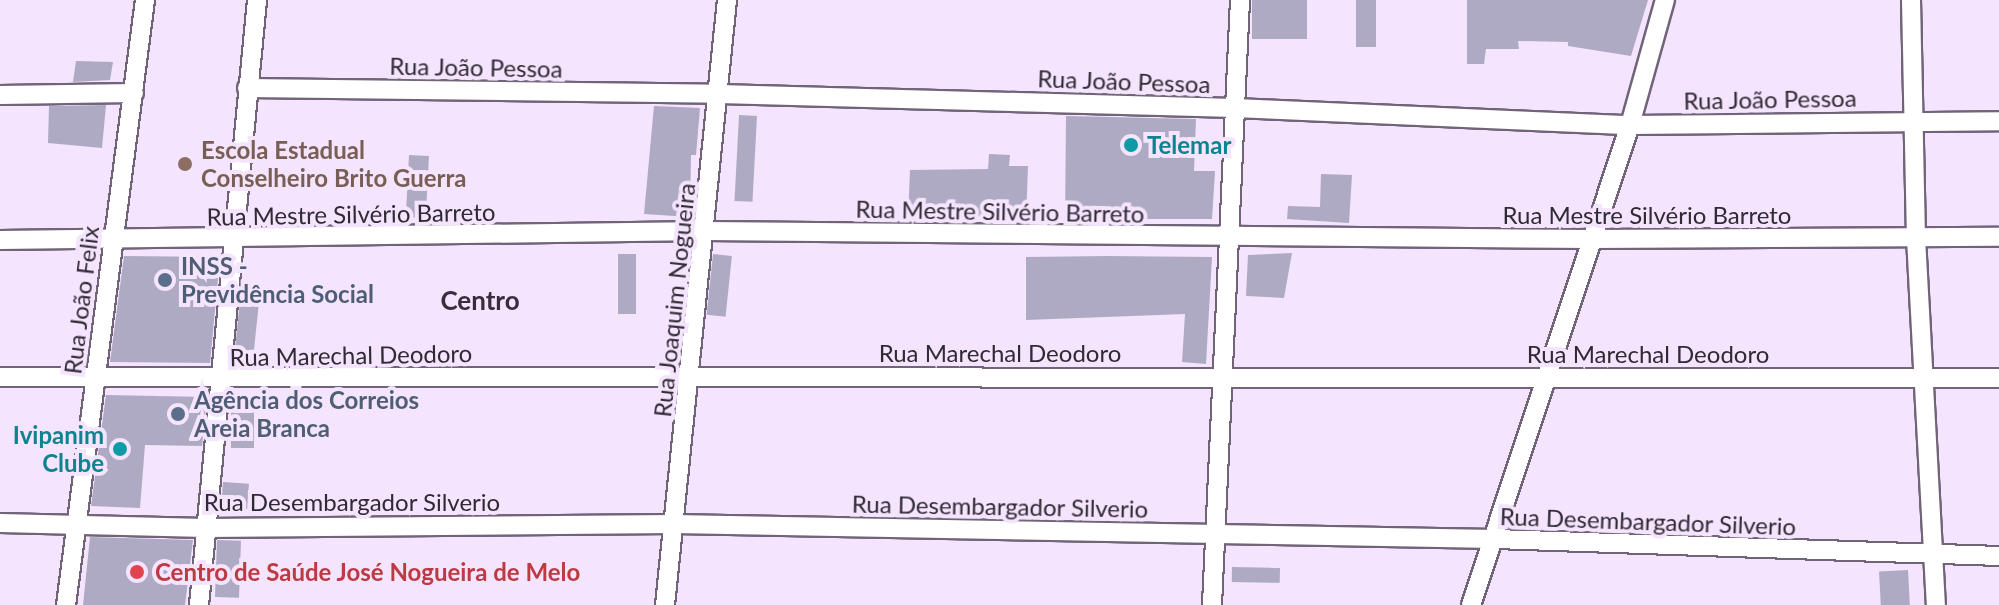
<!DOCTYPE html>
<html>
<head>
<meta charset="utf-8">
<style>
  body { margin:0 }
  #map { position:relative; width:1999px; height:605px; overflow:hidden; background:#f4e4fd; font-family:Lato,sans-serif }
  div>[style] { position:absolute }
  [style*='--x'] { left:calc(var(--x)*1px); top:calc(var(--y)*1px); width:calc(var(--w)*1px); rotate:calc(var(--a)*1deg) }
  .building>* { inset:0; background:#afaac4; transform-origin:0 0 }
  .roads { filter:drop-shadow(2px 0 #716479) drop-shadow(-2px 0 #716479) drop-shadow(0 2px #716479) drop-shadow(0 -2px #716479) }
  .minor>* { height:18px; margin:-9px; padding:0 9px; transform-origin:9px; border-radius:9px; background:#fff }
  .dots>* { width:22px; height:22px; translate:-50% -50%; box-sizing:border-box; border:4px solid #f4e4fd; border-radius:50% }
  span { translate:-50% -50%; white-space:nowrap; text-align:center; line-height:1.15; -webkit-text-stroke:8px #f4e4fd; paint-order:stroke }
  .street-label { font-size:24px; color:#302a34 }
  .culture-label { font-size:24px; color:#0d838f; font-weight:700 }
  .left { translate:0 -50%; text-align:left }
  .right { translate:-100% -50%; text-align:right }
  .education-label { font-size:24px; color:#785e54; font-weight:700 }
  .service-label { font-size:24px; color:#4e5e75; font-weight:700 }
  .health-label { font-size:24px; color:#be3a42; font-weight:700 }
  .neighbourhood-label { font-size:26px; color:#382c3e; font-weight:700 }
</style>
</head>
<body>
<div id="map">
  <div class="building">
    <div style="left:1252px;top:0;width:55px;height:39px"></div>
    <div style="left:1356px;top:0;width:20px;height:47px"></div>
    <div style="clip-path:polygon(1467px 0,1648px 0,1631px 56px,1568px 46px,1568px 42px,1518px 41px,1519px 49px,1486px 49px,1484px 64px,1467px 64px)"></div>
    <div style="clip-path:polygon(76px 61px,113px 62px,110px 80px,73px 82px)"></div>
    <div style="clip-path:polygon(106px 105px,102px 148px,48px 143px,49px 106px)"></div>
    <div style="clip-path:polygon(654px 106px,700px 108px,696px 155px,691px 155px,690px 217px,644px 214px)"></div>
    <div style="left:739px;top:115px;width:18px;height:86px;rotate:3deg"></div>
    <div style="clip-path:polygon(1066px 116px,1196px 119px,1194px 171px,1215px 171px,1212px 219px,1065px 219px)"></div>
    <div style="clip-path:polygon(989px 154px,1010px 155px,1009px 166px,1028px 166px,1026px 219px,908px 217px,910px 170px,988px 169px)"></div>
    <div style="left:409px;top:155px;width:20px;height:62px;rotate:3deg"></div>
    <div style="clip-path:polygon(1321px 174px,1352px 175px,1349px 223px,1287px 219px,1288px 206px,1320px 207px)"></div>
    <div style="clip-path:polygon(1292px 253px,1284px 298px,1246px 296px,1248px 255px)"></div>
    <div style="left:618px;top:254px;width:18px;height:60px"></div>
    <div style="left:713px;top:254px;width:19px;height:61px;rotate:6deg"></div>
    <div style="clip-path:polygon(124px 256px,220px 257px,210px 363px,110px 362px)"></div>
    <div style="clip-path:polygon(1107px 256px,1212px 257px,1206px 364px,1182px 362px,1185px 314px,1026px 320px,1026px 257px)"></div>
    <div style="left:240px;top:301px;width:19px;height:61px;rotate:6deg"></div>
    <div style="clip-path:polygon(106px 395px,207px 397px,202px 446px,145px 445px,140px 508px,91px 506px)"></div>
    <div style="left:231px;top:397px;width:23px;height:51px"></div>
    <div style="left:223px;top:482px;width:26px;height:25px;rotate:4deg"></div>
    <div style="clip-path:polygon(90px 537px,193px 540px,185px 605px,83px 605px)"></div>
    <div style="left:217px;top:540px;width:24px;height:57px;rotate:2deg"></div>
    <div style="left:1232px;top:567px;width:48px;height:15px;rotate:1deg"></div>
    <div style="left:1908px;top:570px;width:35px;height:29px;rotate:87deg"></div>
  </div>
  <div class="roads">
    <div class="minor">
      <div style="--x:1911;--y:0;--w:238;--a:88.8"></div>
      <div style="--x:1916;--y:238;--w:368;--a:86.9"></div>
      <div style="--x:247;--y:88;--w:472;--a:0.7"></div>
      <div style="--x:719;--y:94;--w:516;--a:1.55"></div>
      <div style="--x:1235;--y:108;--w:395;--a:2.5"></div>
      <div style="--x:1630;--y:125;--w:369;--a:-0.6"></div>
      <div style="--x:0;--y:95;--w:134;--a:-0.9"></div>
      <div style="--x:0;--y:240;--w:705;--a:-0.73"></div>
      <div style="--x:705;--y:231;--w:887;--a:0.52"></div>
      <div style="--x:1592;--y:239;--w:407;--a:-0.3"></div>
      <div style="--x:0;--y:377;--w:1999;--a:0.03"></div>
      <div style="--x:0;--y:523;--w:206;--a:1.4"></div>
      <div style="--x:206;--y:528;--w:468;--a:-0.5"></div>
      <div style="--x:674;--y:524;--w:821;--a:1.05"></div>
      <div style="--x:1495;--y:539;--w:504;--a:1.93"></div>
      <div style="--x:66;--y:605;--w:610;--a:-82.56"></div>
      <div style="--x:199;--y:605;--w:608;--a:-84.52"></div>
      <div style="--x:665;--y:605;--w:608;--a:-84.15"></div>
      <div style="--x:1212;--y:605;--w:606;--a:-87.35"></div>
      <div style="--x:1471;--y:605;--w:506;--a:-71.67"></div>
      <div style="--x:1630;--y:125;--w:130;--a:-74.4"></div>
    </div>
  </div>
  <div class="dots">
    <div style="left:1131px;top:145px;background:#0f9aa8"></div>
    <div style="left:185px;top:164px;background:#8d6e63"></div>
    <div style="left:165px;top:280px;background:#5c6f8a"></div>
    <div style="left:178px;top:414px;background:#5c6f8a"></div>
    <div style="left:120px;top:449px;background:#0f9aa8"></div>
    <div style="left:137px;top:572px;background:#e0444e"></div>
  </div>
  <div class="street-label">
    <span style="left:476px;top:67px;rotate:1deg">Rua João Pessoa</span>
    <span style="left:1124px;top:81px;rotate:2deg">Rua João Pessoa</span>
    <span style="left:1770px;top:99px;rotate:-1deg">Rua João Pessoa</span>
    <span style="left:1000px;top:211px;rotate:1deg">Rua Mestre Silvério Barreto</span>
    <span style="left:351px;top:214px;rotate:-1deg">Rua Mestre Silvério Barreto</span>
    <span style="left:1647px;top:215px">Rua Mestre Silvério Barreto</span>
    <span style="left:81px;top:300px;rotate:-83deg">Rua João Felix</span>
    <span style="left:674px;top:300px;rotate:-84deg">Rua Joaquim Nogueira</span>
    <span style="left:1000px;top:353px">Rua Marechal Deodoro</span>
    <span style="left:1648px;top:354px">Rua Marechal Deodoro</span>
    <span style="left:351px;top:355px;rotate:-1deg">Rua Marechal Deodoro</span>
    <span style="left:352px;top:502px">Rua Desembargador Silverio</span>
    <span style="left:1000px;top:506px;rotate:1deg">Rua Desembargador Silverio</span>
    <span style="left:1648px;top:521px;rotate:2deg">Rua Desembargador Silverio</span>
  </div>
  <div class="culture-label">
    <span class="left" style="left:1147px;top:145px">Telemar</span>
    <span class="right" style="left:104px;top:449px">Ivipanim<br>Clube</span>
  </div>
  <div class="education-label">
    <span class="left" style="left:201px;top:164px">Escola Estadual<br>Conselheiro Brito Guerra</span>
  </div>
  <div class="service-label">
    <span class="left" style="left:181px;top:280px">INSS -<br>Previdência Social</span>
    <span class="left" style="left:194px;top:414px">Agência dos Correios<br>Areia Branca</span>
  </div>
  <div class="health-label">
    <span class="left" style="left:155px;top:572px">Centro de Saúde José Nogueira de Melo</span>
  </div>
  <div class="neighbourhood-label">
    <span style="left:480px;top:301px">Centro</span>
  </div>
</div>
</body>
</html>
